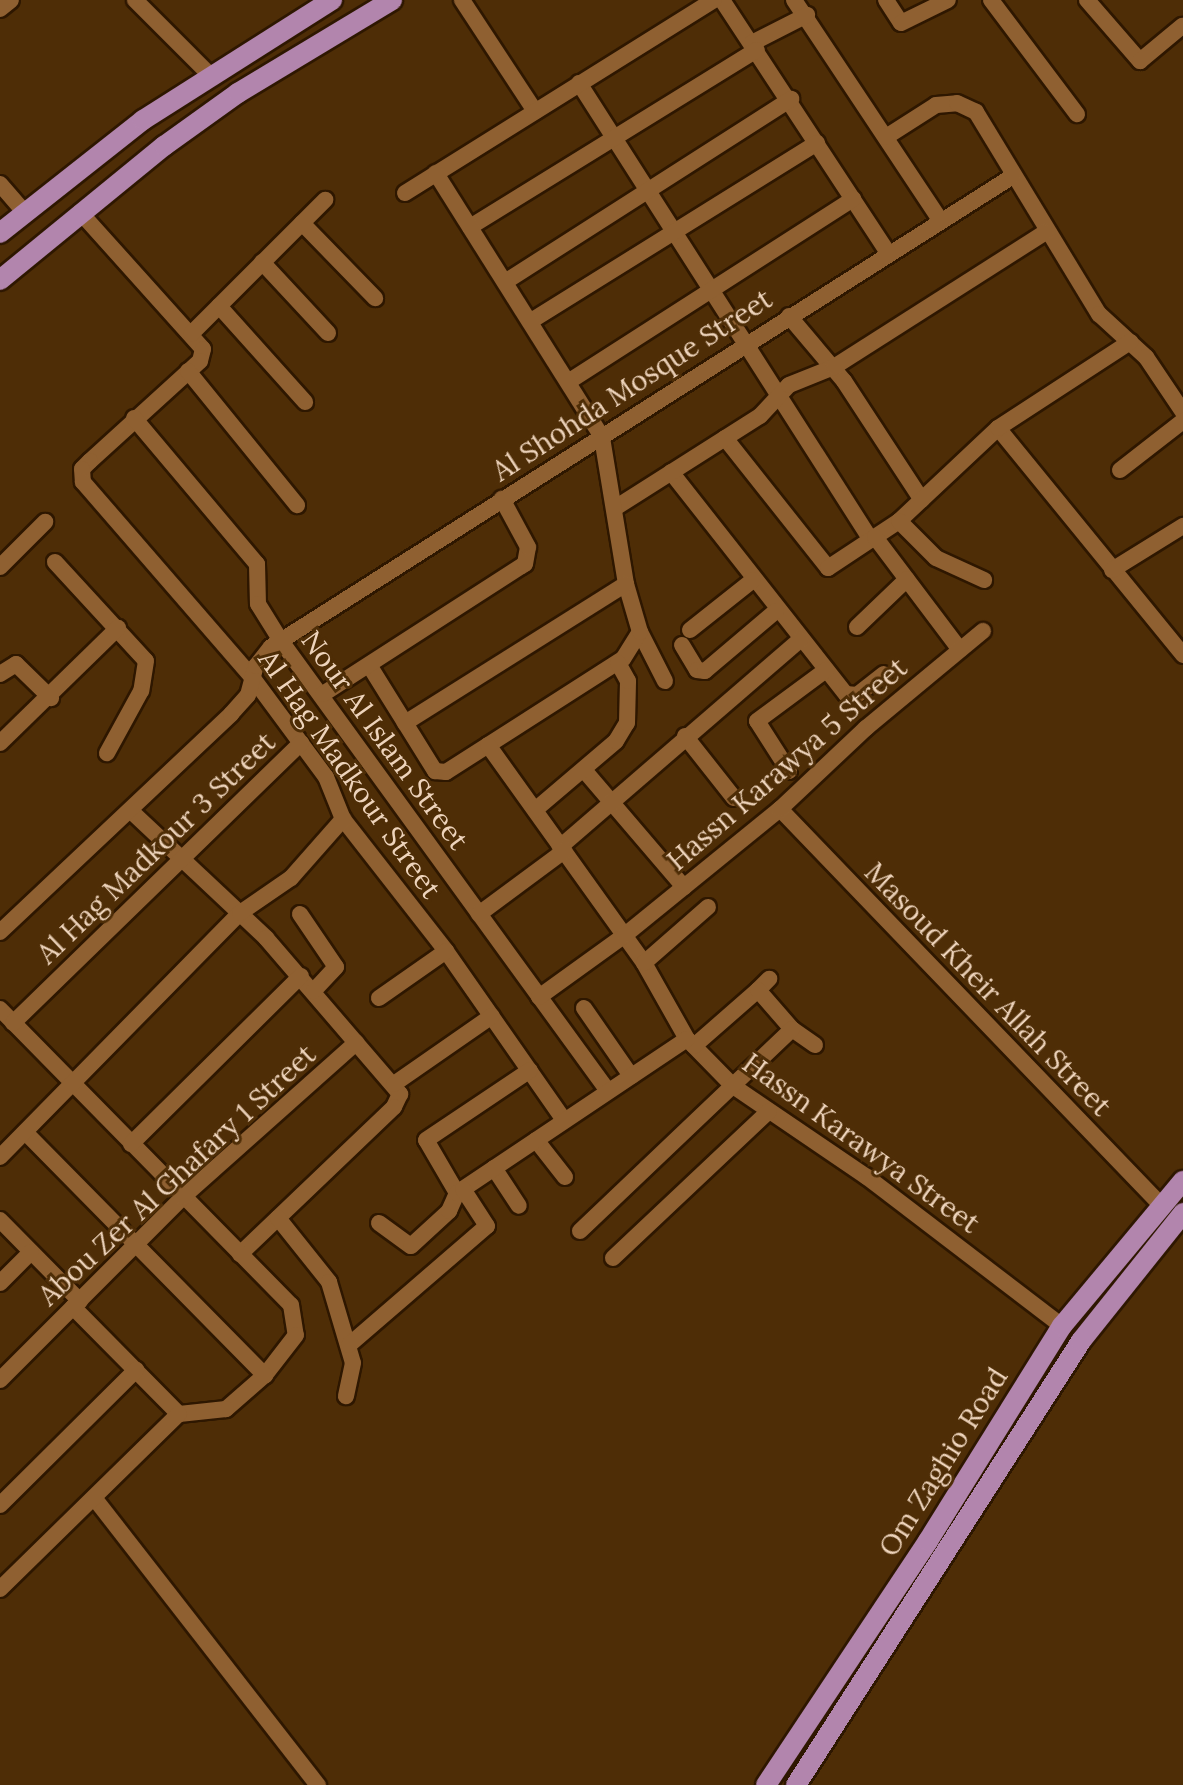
<!DOCTYPE html>
<html>
<head>
<meta charset="utf-8">
<style>
  body { margin:0 }
  #map { position:relative; width:1183px; height:1785px; overflow:hidden; background:#4e2d06; font-family:Lora,serif }
  div>[style] { position:absolute }
  [style*='--x'] { left:calc(var(--x)*1px); top:calc(var(--y)*1px); width:calc(var(--w)*1px); rotate:calc(var(--a)*1deg) }
  .roads { filter:drop-shadow(2px 0 #2e1700) drop-shadow(-2px 0 #2e1700) drop-shadow(0 2px #2e1700) drop-shadow(0 -2px #2e1700) }
  .minor>* { height:16px; margin:-8px; padding:0 8px; transform-origin:8px; border-radius:8px; background:#8f6031 }
  .major>* { height:20px; margin:-10px; padding:0 10px; transform-origin:10px; border-radius:10px; background:#b285ad }
  span { translate:-50% -50%; white-space:nowrap; text-align:center; line-height:1.15; -webkit-text-stroke:6px #4e2d06; paint-order:stroke }
  .street-label { font-size:28px; color:#eed4bc }
</style>
</head>
<body>
<div id="map">
  <div class="roads">
    <div class="minor">
      <div style="--x:135;--y:0;--w:106;--a:45"></div>
      <div style="--x:462;--y:0;--w:133;--a:56.7"></div>
      <div style="--x:722;--y:0;--w:303;--a:56.7"></div>
      <div style="--x:794;--y:0;--w:265;--a:56.4"></div>
      <div style="--x:886;--y:0;--w:27;--a:57"></div>
      <div style="--x:901;--y:23;--w:52;--a:-26.1"></div>
      <div style="--x:991;--y:0;--w:143;--a:53"></div>
      <div style="--x:1087;--y:0;--w:81;--a:49"></div>
      <div style="--x:1140;--y:61;--w:55;--a:-39.8"></div>
      <div style="--x:0;--y:9;--w:14;--a:-39"></div>
      <div style="--x:752;--y:43;--w:62;--a:-27"></div>
      <div style="--x:579;--y:83;--w:542;--a:57.42"></div>
      <div style="--x:886;--y:137;--w:59;--a:-32.6"></div>
      <div style="--x:936;--y:105;--w:21;--a:-5"></div>
      <div style="--x:957;--y:103;--w:21;--a:25"></div>
      <div style="--x:976;--y:112;--w:237;--a:58.7"></div>
      <div style="--x:1099;--y:314;--w:64;--a:42.5"></div>
      <div style="--x:1146;--y:357;--w:66;--a:56.1"></div>
      <div style="--x:0;--y:184;--w:37;--a:49"></div>
      <div style="--x:405;--y:193;--w:364;--a:-32"></div>
      <div style="--x:80;--y:212;--w:184;--a:48.1"></div>
      <div style="--x:203;--y:349;--w:12;--a:104"></div>
      <div style="--x:200;--y:361;--w:149;--a:137.7"></div>
      <div style="--x:90;--y:461;--w:11;--a:135"></div>
      <div style="--x:82;--y:469;--w:13;--a:86"></div>
      <div style="--x:83;--y:482;--w:258;--a:49.1"></div>
      <div style="--x:252;--y:677;--w:124;--a:53.5"></div>
      <div style="--x:326;--y:777;--w:45;--a:68"></div>
      <div style="--x:343;--y:819;--w:167;--a:52"></div>
      <div style="--x:446;--y:951;--w:206;--a:55.1"></div>
      <div style="--x:302;--y:223;--w:105;--a:45.8"></div>
      <div style="--x:470;--y:227;--w:337;--a:-31.7"></div>
      <div style="--x:262;--y:262;--w:97;--a:47.1"></div>
      <div style="--x:505;--y:282;--w:340;--a:-32.6"></div>
      <div style="--x:219;--y:306;--w:129;--a:48.1"></div>
      <div style="--x:789;--y:316;--w:85;--a:49.8"></div>
      <div style="--x:844;--y:381;--w:142;--a:56.8"></div>
      <div style="--x:531;--y:321;--w:337;--a:-31.9"></div>
      <div style="--x:191;--y:334;--w:190;--a:-45"></div>
      <div style="--x:188;--y:371;--w:173;--a:50.9"></div>
      <div style="--x:568;--y:382;--w:339;--a:-32.7"></div>
      <div style="--x:134;--y:418;--w:191;--a:49.9"></div>
      <div style="--x:257;--y:564;--w:40;--a:88.6"></div>
      <div style="--x:258;--y:604;--w:44;--a:58.1"></div>
      <div style="--x:281;--y:641;--w:556;--a:54"></div>
      <div style="--x:998;--y:428;--w:293;--a:50.8"></div>
      <div style="--x:725;--y:438;--w:166;--a:51.6"></div>
      <div style="--x:828;--y:568;--w:85;--a:-33.5"></div>
      <div style="--x:899;--y:521;--w:136;--a:-43.2"></div>
      <div style="--x:998;--y:428;--w:158;--a:-33.1"></div>
      <div style="--x:1120;--y:470;--w:80;--a:-37.9"></div>
      <div style="--x:671;--y:472;--w:283;--a:51.8"></div>
      <div style="--x:846;--y:694;--w:11;--a:5"></div>
      <div style="--x:857;--y:695;--w:34;--a:-38"></div>
      <div style="--x:615;--y:508;--w:172;--a:-32.4"></div>
      <div style="--x:760;--y:416;--w:42;--a:-46.9"></div>
      <div style="--x:789;--y:385;--w:48;--a:-21.8"></div>
      <div style="--x:834;--y:367;--w:251;--a:-32.5"></div>
      <div style="--x:899;--y:521;--w:52;--a:45"></div>
      <div style="--x:936;--y:558;--w:53;--a:24.6"></div>
      <div style="--x:875;--y:537;--w:141;--a:53"></div>
      <div style="--x:55;--y:562;--w:134;--a:47.4"></div>
      <div style="--x:146;--y:661;--w:30;--a:99"></div>
      <div style="--x:141;--y:691;--w:71;--a:118.7"></div>
      <div style="--x:0;--y:567;--w:64;--a:-45"></div>
      <div style="--x:1112;--y:570;--w:84;--a:-31.8"></div>
      <div style="--x:857;--y:627;--w:69;--a:-43.8"></div>
      <div style="--x:690;--y:630;--w:80;--a:-38.4"></div>
      <div style="--x:640;--y:632;--w:55;--a:63"></div>
      <div style="--x:682;--y:645;--w:29;--a:59"></div>
      <div style="--x:697;--y:670;--w:8;--a:7"></div>
      <div style="--x:705;--y:671;--w:93;--a:-40.2"></div>
      <div style="--x:369;--y:665;--w:125;--a:58.1"></div>
      <div style="--x:435;--y:771;--w:11;--a:5"></div>
      <div style="--x:446;--y:772;--w:210;--a:-32.6"></div>
      <div style="--x:623;--y:659;--w:32;--a:-58"></div>
      <div style="--x:640;--y:632;--w:50;--a:-106.3"></div>
      <div style="--x:626;--y:584;--w:149;--a:-99.3"></div>
      <div style="--x:602;--y:437;--w:312;--a:-122.2"></div>
      <div style="--x:0;--y:674;--w:19;--a:-32"></div>
      <div style="--x:16;--y:664;--w:49;--a:44.2"></div>
      <div style="--x:323;--y:694;--w:240;--a:-32.8"></div>
      <div style="--x:525;--y:564;--w:17;--a:-80"></div>
      <div style="--x:528;--y:547;--w:55;--a:-118.4"></div>
      <div style="--x:405;--y:723;--w:261;--a:-32.2"></div>
      <div style="--x:685;--y:736;--w:79;--a:51.7"></div>
      <div style="--x:0;--y:743;--w:165;--a:-44.3"></div>
      <div style="--x:488;--y:745;--w:268;--a:54.4"></div>
      <div style="--x:644;--y:963;--w:87;--a:60.5"></div>
      <div style="--x:687;--y:1039;--w:66;--a:45.6"></div>
      <div style="--x:733;--y:1086;--w:162;--a:34.2"></div>
      <div style="--x:867;--y:1177;--w:245;--a:37.4"></div>
      <div style="--x:584;--y:770;--w:154;--a:49.5"></div>
      <div style="--x:789;--y:771;--w:59;--a:-122.6"></div>
      <div style="--x:757;--y:721;--w:86;--a:-36.5"></div>
      <div style="--x:780;--y:809;--w:550;--a:46.11"></div>
      <div style="--x:535;--y:810;--w:106;--a:-40.4"></div>
      <div style="--x:616;--y:741;--w:21;--a:-59"></div>
      <div style="--x:627;--y:723;--w:42;--a:-88.6"></div>
      <div style="--x:628;--y:681;--w:21;--a:-119"></div>
      <div style="--x:132;--y:812;--w:184;--a:43.2"></div>
      <div style="--x:266;--y:938;--w:206;--a:49.3"></div>
      <div style="--x:400;--y:1094;--w:14;--a:115"></div>
      <div style="--x:394;--y:1107;--w:213;--a:136.3"></div>
      <div style="--x:560;--y:847;--w:317;--a:-40.8"></div>
      <div style="--x:300;--y:914;--w:64;--a:55.8"></div>
      <div style="--x:336;--y:967;--w:33;--a:133"></div>
      <div style="--x:479;--y:914;--w:106;--a:-36.5"></div>
      <div style="--x:0;--y:932;--w:318;--a:-43.3"></div>
      <div style="--x:231;--y:714;--w:25;--a:-48"></div>
      <div style="--x:248;--y:695;--w:30;--a:-75"></div>
      <div style="--x:256;--y:666;--w:24;--a:-52"></div>
      <div style="--x:271;--y:647;--w:879;--a:-32.41"></div>
      <div style="--x:644;--y:963;--w:85;--a:-41.2"></div>
      <div style="--x:758;--y:990;--w:16;--a:-45"></div>
      <div style="--x:539;--y:997;--w:106;--a:-35.8"></div>
      <div style="--x:625;--y:935;--w:200;--a:-39.1"></div>
      <div style="--x:780;--y:809;--w:118;--a:-43.3"></div>
      <div style="--x:866;--y:728;--w:152;--a:-39.7"></div>
      <div style="--x:379;--y:998;--w:82;--a:-35"></div>
      <div style="--x:584;--y:1008;--w:83;--a:55.3"></div>
      <div style="--x:0;--y:1009;--w:415;--a:45.5"></div>
      <div style="--x:291;--y:1305;--w:30;--a:81"></div>
      <div style="--x:296;--y:1335;--w:51;--a:127.8"></div>
      <div style="--x:265;--y:1375;--w:52;--a:138.9"></div>
      <div style="--x:226;--y:1409;--w:47;--a:173.9"></div>
      <div style="--x:13;--y:1023;--w:402;--a:-44.2"></div>
      <div style="--x:694;--y:1046;--w:85;--a:-41.2"></div>
      <div style="--x:758;--y:990;--w:52;--a:48.9"></div>
      <div style="--x:792;--y:1029;--w:28;--a:35"></div>
      <div style="--x:394;--y:1084;--w:119;--a:-34.8"></div>
      <div style="--x:25;--y:1132;--w:342;--a:45.4"></div>
      <div style="--x:536;--y:1140;--w:47;--a:51.9"></div>
      <div style="--x:131;--y:1144;--w:239;--a:-44.7"></div>
      <div style="--x:0;--y:1157;--w:342;--a:-45.5"></div>
      <div style="--x:240;--y:913;--w:62;--a:-34.5"></div>
      <div style="--x:291;--y:878;--w:79;--a:-48.6"></div>
      <div style="--x:494;--y:1168;--w:45;--a:56.7"></div>
      <div style="--x:457;--y:1193;--w:61;--a:-120.3"></div>
      <div style="--x:426;--y:1140;--w:125;--a:-33.9"></div>
      <div style="--x:278;--y:1218;--w:82;--a:51.4"></div>
      <div style="--x:329;--y:1282;--w:84;--a:73.5"></div>
      <div style="--x:353;--y:1363;--w:34;--a:102"></div>
      <div style="--x:0;--y:1220;--w:114;--a:45.4"></div>
      <div style="--x:379;--y:1223;--w:39;--a:36"></div>
      <div style="--x:411;--y:1246;--w:52;--a:-42.6"></div>
      <div style="--x:449;--y:1211;--w:20;--a:-66"></div>
      <div style="--x:457;--y:1193;--w:277;--a:-33.8"></div>
      <div style="--x:580;--y:1231;--w:293;--a:-43.6"></div>
      <div style="--x:613;--y:1258;--w:214;--a:-43.3"></div>
      <div style="--x:0;--y:1283;--w:44;--a:-45"></div>
      <div style="--x:73;--y:1307;--w:151;--a:45.3"></div>
      <div style="--x:349;--y:1345;--w:182;--a:-40.8"></div>
      <div style="--x:487;--y:1226;--w:44;--a:-123"></div>
      <div style="--x:0;--y:1380;--w:259;--a:-45"></div>
      <div style="--x:183;--y:1197;--w:232;--a:-41.7"></div>
      <div style="--x:95;--y:1499;--w:363;--a:52.1"></div>
      <div style="--x:0;--y:1505;--w:192;--a:-44.8"></div>
      <div style="--x:0;--y:1589;--w:250;--a:-44.4"></div>
    </div>
    <div class="major">
      <div style="--x:0;--y:233;--w:182;--a:-38.3"></div>
      <div style="--x:143;--y:120;--w:224;--a:-32.4"></div>
      <div style="--x:0;--y:280;--w:212;--a:-39.3"></div>
      <div style="--x:164;--y:146;--w:91;--a:-35.6"></div>
      <div style="--x:238;--y:93;--w:180;--a:-31.1"></div>
      <div style="--x:766;--y:1785;--w:293;--a:-56.4"></div>
      <div style="--x:928;--y:1541;--w:253;--a:-58.1"></div>
      <div style="--x:1062;--y:1326;--w:189;--a:-50.2"></div>
      <div style="--x:796;--y:1785;--w:528;--a:-57.3"></div>
      <div style="--x:1081;--y:1341;--w:164;--a:-51.4"></div>
    </div>
  </div>
  <div class="street-label">
    <span style="left:632px;top:385px;rotate:-33deg">Al Shohda Mosque Street</span>
    <span style="left:385px;top:740px;rotate:54deg">Nour Al Islam Street</span>
    <span style="left:787px;top:764px;rotate:-41deg">Hassn Karawya 5 Street</span>
    <span style="left:350px;top:774px;rotate:55deg">Al Hag Madkour Street</span>
    <span style="left:156px;top:848px;rotate:-44deg">Al Hag Madkour 3 Street</span>
    <span style="left:988px;top:989px;rotate:46deg">Masoud Kheir Allah Street</span>
    <span style="left:861px;top:1143px;rotate:36deg">Hassn Karawya Street</span>
    <span style="left:177px;top:1175px;rotate:-43deg">Abou Zer Al Ghafary 1 Street</span>
    <span style="left:943px;top:1462px;rotate:-58deg">Om Zaghio Road</span>
  </div>
</div>
</body>
</html>
